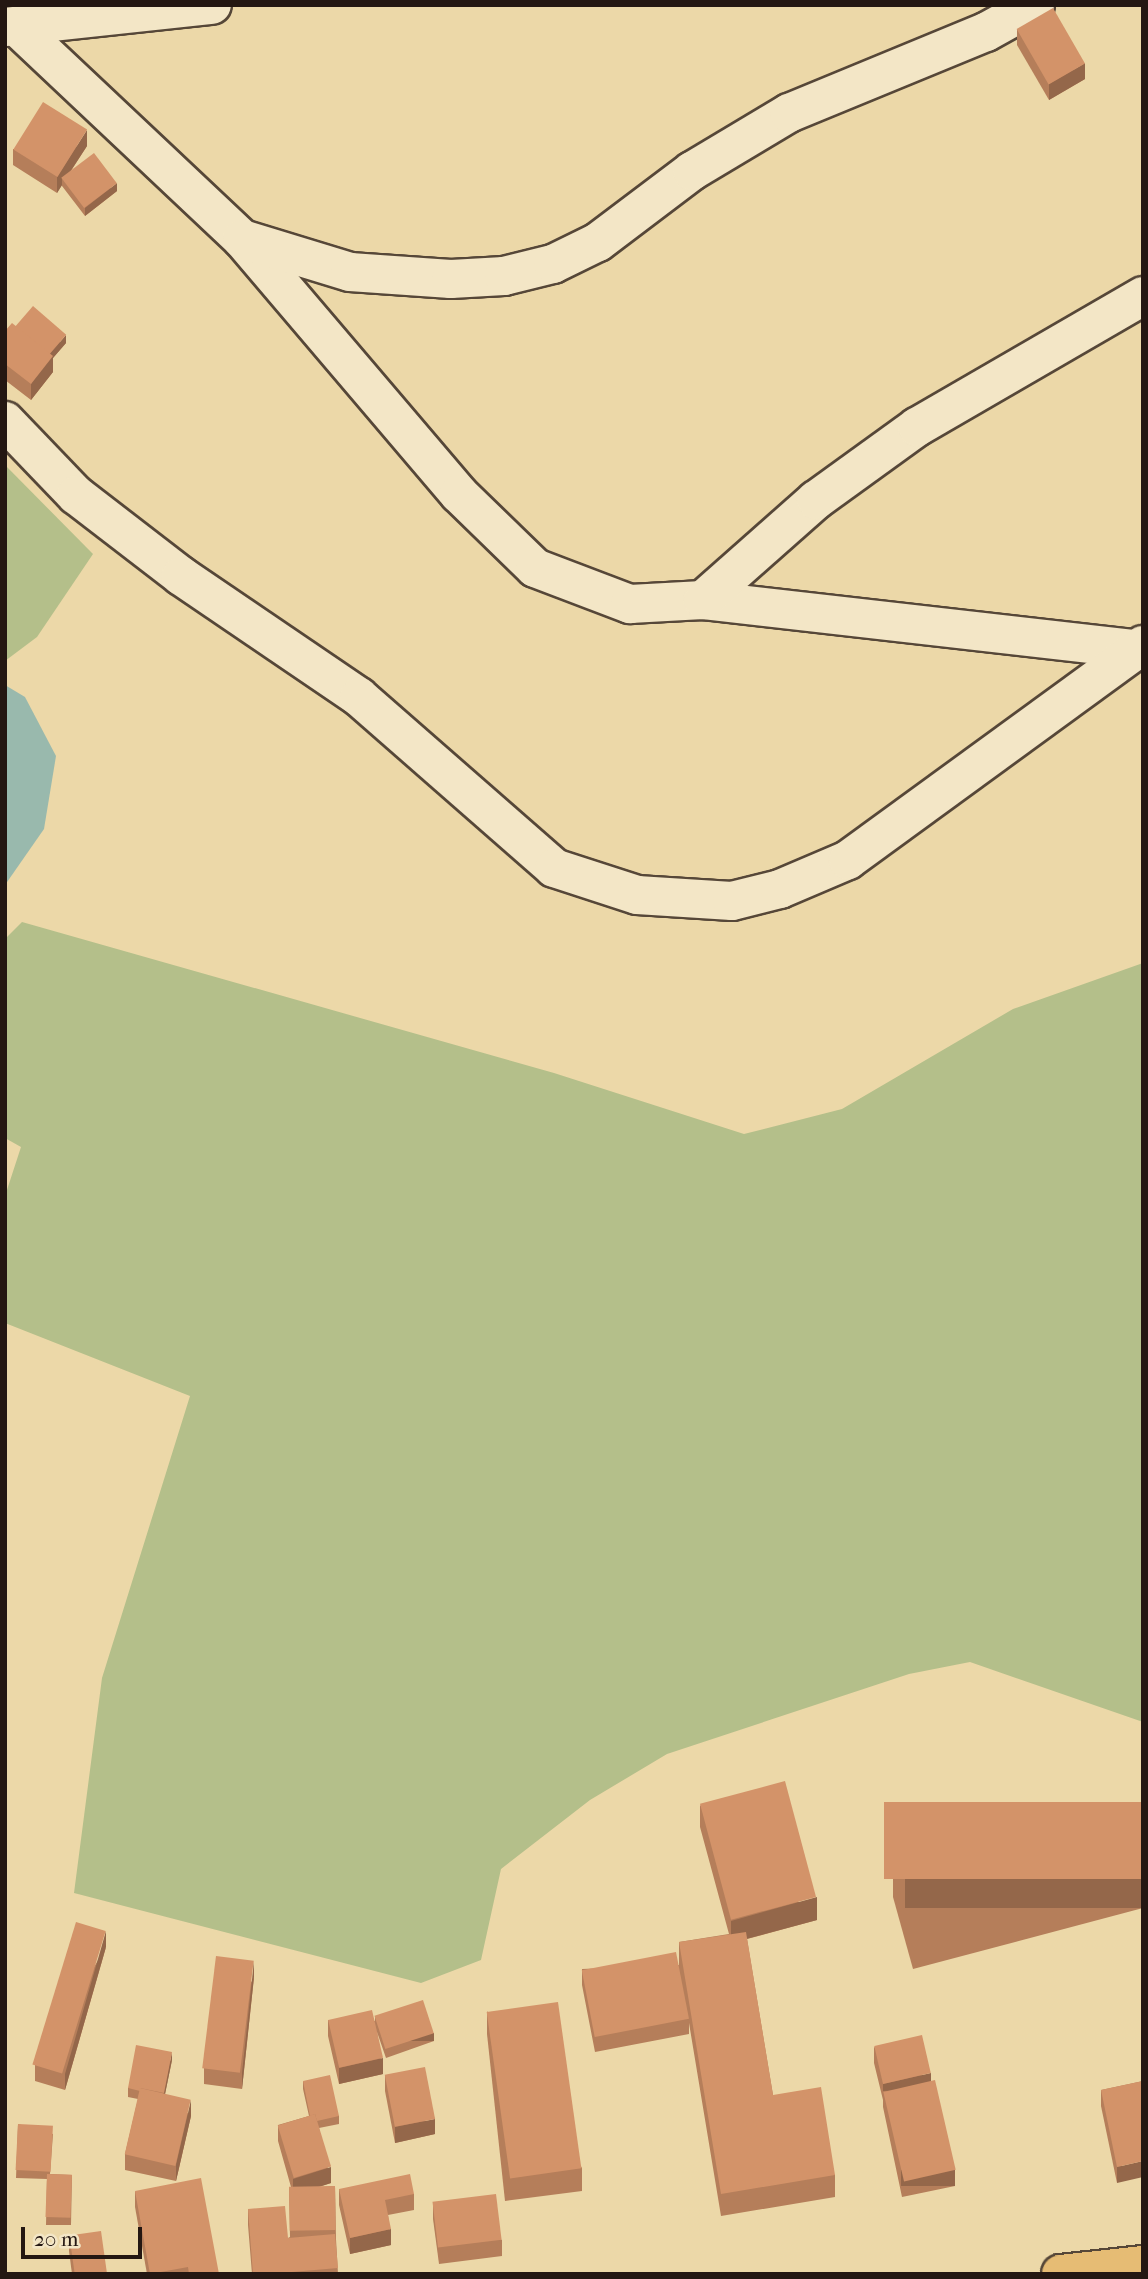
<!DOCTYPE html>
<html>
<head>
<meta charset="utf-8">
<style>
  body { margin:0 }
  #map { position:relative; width:1148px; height:2279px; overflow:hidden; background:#ecd8a8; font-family:"IM FELL French Canon",serif }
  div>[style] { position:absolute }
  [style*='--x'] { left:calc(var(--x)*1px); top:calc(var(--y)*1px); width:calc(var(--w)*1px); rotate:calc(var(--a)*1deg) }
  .green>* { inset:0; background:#b4bf8a }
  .water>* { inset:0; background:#99b9ad }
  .roads { filter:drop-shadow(2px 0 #564738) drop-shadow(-2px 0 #564738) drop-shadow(0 2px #564738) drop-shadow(0 -2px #564738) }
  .street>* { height:38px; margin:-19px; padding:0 19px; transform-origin:19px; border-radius:19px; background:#f3e6c6 }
  .primary>* { height:38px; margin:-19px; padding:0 19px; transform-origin:19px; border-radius:19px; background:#e6bc74 }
  .wall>* { inset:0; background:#b57e5a }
  .shaded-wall>* { inset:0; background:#94674a; transform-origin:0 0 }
  .building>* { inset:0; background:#d39369; transform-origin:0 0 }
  span { translate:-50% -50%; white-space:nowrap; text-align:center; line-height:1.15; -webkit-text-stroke:5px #f3e6c6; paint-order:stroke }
  .frame { position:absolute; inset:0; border:7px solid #241712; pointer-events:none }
  .scale { position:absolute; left:21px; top:2227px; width:121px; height:32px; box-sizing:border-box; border:4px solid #241712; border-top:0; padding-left:9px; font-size:21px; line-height:24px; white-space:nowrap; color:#241712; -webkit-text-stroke:5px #f3e6c6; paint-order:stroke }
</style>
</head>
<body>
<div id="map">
  <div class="green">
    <div style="clip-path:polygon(5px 465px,93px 554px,37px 637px,5px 661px)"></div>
    <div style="clip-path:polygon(22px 922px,554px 1073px,744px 1134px,842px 1109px,1013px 1009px,1143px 963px,1143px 1722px,970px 1662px,909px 1674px,667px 1754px,590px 1800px,501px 1869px,481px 1960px,421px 1983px,74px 1893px,102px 1678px,190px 1396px,5px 1323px,5px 1196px,21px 1147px,5px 1138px,5px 939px)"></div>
  </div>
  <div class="water">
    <div style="clip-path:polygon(5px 685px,25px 697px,56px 756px,44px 829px,5px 885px)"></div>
  </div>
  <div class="roads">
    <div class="street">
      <div style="--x:5;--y:27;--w:208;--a:-6.1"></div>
      <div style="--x:17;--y:27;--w:309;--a:43.3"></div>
      <div style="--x:242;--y:239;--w:335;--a:49.6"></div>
      <div style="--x:459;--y:494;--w:106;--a:44.2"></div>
      <div style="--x:535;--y:568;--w:102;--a:20.8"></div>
      <div style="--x:630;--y:604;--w:73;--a:-3.1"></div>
      <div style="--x:703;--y:600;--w:436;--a:6.5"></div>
      <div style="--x:242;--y:239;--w:113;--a:17"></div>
      <div style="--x:350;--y:272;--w:101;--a:4"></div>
      <div style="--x:451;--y:279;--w:53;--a:-3.2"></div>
      <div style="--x:504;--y:276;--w:50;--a:-13.8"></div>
      <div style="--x:553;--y:264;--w:50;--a:-26.1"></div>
      <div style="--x:598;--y:242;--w:118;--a:-37.1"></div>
      <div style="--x:692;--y:171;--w:113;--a:-30.9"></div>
      <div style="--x:789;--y:113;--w:213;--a:-22.4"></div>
      <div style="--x:986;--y:32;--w:56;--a:-28.9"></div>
      <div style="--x:5;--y:421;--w:103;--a:46.2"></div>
      <div style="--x:76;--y:495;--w:133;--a:37.6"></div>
      <div style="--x:181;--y:576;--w:215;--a:34.2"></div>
      <div style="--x:359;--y:697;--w:259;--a:41.2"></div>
      <div style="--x:554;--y:868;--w:87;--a:18"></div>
      <div style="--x:637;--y:895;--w:95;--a:3.6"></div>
      <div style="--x:732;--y:901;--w:49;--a:-14"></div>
      <div style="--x:780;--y:889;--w:74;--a:-23.1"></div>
      <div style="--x:848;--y:860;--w:365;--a:-36.1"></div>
      <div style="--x:703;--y:600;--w:151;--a:-41.5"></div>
      <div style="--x:816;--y:500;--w:125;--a:-35.9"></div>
      <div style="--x:917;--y:427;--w:261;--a:-30.1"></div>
    </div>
    <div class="primary">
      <div style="--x:1061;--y:2274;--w:82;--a:-6.3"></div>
    </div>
  </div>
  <div class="wall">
    <div style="clip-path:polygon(1017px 29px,1085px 79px,1049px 100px,1017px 45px)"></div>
    <div style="clip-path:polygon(87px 146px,71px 171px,117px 191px,85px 216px,62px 186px,62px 185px,57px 193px,13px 165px,13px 149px)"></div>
    <div style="clip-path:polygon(5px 331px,66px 343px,53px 358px,53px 372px,31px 400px,5px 380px)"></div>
    <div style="clip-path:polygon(1143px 1802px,1143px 1908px,913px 1969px,893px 1897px,893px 1868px)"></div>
    <div style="clip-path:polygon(700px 1805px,817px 1920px,747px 1939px,773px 2095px,835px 2175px,835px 2197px,721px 2216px,689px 2023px,689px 2034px,595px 2052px,582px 1985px,582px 1969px,679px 1965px,679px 1942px,729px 1934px,700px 1827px)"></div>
    <div style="clip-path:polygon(106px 1947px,65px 2090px,35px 2081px,35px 2065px)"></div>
    <div style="clip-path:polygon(254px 1977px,242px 2089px,204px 2084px,204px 2068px)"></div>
    <div style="clip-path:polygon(487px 2011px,582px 2168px,582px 2191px,505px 2201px,487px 2034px)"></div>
    <div style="clip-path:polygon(375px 2017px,434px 2041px,386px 2058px,377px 2032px,383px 2074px,339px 2084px,328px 2036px,328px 2020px,375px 2021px)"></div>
    <div style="clip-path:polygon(874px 2047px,931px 2081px,955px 2186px,902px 2197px,883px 2107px,883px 2100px,874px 2063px)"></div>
    <div style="clip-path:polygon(172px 2060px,165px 2094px,191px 2116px,176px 2181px,125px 2170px,125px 2154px,138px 2099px,128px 2097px,128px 2088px)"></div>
    <div style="clip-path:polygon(385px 2075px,435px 2134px,395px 2143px,385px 2091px)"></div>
    <div style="clip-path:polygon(303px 2081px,339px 2116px,339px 2124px,319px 2128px,331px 2183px,319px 2187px,335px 2186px,336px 2239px,338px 2274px,252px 2274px,248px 2225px,248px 2209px,288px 2238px,290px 2237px,289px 2187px,291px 2187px,278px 2141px,278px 2125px,309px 2116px,303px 2089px)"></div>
    <div style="clip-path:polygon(1143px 2081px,1117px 2183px,1101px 2106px,1101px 2090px)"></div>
    <div style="clip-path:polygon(18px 2124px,53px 2134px,50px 2174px,72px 2175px,71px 2225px,46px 2225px,47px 2179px,16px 2178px)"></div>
    <div style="clip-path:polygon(339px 2189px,414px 2194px,414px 2210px,388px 2215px,391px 2245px,350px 2254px,339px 2205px)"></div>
    <div style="clip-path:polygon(135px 2191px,219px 2274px,147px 2274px,135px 2207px)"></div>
    <div style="clip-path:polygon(433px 2203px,502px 2240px,502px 2256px,439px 2264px,433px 2219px)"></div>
    <div style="clip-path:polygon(69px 2235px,107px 2274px,72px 2274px,69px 2251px)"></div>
  </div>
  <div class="shaded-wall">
    <div style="clip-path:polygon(1085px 63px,1085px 79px,1049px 100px,1049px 84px)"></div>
    <div style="clip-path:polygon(87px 130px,87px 146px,64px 181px,62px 178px,62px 185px,57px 193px,57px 177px)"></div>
    <div style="clip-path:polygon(117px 183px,117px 191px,85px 216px,85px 208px)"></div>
    <div style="clip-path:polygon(66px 335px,66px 343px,53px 358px,53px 372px,31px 400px,31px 384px,48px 356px)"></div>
    <div style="left:1143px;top:1879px;width:29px;height:238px;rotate:90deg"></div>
    <div style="clip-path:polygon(817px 1897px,817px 1920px,731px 1943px,731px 1921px)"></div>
    <div style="clip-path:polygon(106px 1931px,106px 1947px,65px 2090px,65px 2074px)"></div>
    <div style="clip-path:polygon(254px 1961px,254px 1977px,242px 2089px,242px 2073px)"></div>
    <div style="left:434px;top:2033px;width:8px;height:51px;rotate:90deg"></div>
    <div style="clip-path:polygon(172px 2052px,172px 2060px,163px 2104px,163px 2096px)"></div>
    <div style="clip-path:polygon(383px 2058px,383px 2074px,339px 2084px,339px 2068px)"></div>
    <div style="clip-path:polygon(931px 2073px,931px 2089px,883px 2091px,883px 2100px,883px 2084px)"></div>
    <div style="clip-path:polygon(191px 2100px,191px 2116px,176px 2181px,176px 2165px)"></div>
    <div style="clip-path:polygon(435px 2119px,435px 2134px,395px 2143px,395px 2127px)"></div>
    <div style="clip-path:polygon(1143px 2161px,1143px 2177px,1117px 2183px,1117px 2167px)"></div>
    <div style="clip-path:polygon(331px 2167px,331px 2183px,293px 2195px,293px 2179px)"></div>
    <div style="left:955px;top:2170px;width:16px;height:54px;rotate:90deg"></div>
    <div style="clip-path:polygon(391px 2229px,391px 2245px,350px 2254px,350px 2238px)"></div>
  </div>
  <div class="building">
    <div style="left:1053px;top:8px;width:64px;height:42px;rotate:60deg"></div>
    <div style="left:43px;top:102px;width:52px;height:56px;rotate:32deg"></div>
    <div style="left:94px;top:153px;width:38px;height:41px;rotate:53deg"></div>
    <div style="left:33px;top:306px;width:44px;height:27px;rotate:41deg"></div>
    <div style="clip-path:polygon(12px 323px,53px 356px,31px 384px,5px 364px,5px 331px)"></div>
    <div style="left:785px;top:1781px;width:120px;height:88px;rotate:75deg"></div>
    <div style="left:1143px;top:1802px;width:77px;height:259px;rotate:90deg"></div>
    <div style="left:76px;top:1922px;width:31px;height:149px;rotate:17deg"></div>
    <div style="clip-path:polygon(746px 1932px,773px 2095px,821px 2087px,835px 2175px,721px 2194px,679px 1942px)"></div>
    <div style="left:676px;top:1952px;width:68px;height:96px;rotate:79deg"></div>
    <div style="left:216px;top:1956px;width:38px;height:113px;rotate:7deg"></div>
    <div style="left:423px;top:2000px;width:35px;height:51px;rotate:72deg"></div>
    <div style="left:558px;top:2002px;width:168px;height:72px;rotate:82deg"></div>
    <div style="left:372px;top:2010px;width:49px;height:45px;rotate:77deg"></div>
    <div style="left:922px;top:2035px;width:39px;height:49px;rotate:77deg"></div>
    <div style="clip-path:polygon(136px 2045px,172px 2052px,164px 2093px,140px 2088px,140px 2091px,128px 2088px)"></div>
    <div style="left:425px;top:2067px;width:53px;height:41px;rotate:79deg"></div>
    <div style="clip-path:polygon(330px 2075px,339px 2116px,317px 2121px,315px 2114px,310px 2116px,303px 2081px)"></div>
    <div style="left:935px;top:2080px;width:92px;height:53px;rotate:77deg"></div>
    <div style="clip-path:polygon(1143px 2081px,1143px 2161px,1117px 2167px,1101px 2090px)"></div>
    <div style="left:140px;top:2088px;width:52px;height:68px;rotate:13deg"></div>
    <div style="left:315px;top:2114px;width:55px;height:39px;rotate:73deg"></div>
    <div style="left:18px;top:2124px;width:35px;height:46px;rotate:3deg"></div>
    <div style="left:47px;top:2174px;width:25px;height:43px;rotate:2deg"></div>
    <div style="clip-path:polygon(410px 2174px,414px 2194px,385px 2200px,391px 2229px,350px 2238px,339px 2189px)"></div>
    <div style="clip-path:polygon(201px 2178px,219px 2274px,189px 2274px,188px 2267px,150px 2274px,135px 2191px)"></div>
    <div style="left:335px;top:2186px;width:44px;height:46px;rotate:89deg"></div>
    <div style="left:496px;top:2194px;width:46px;height:64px;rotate:83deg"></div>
    <div style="clip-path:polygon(285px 2206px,288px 2238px,335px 2234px,338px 2268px,269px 2274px,253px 2274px,248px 2209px)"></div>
    <div style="left:101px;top:2231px;width:43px;height:32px;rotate:82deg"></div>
  </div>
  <div class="frame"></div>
  <div class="scale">20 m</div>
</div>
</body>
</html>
